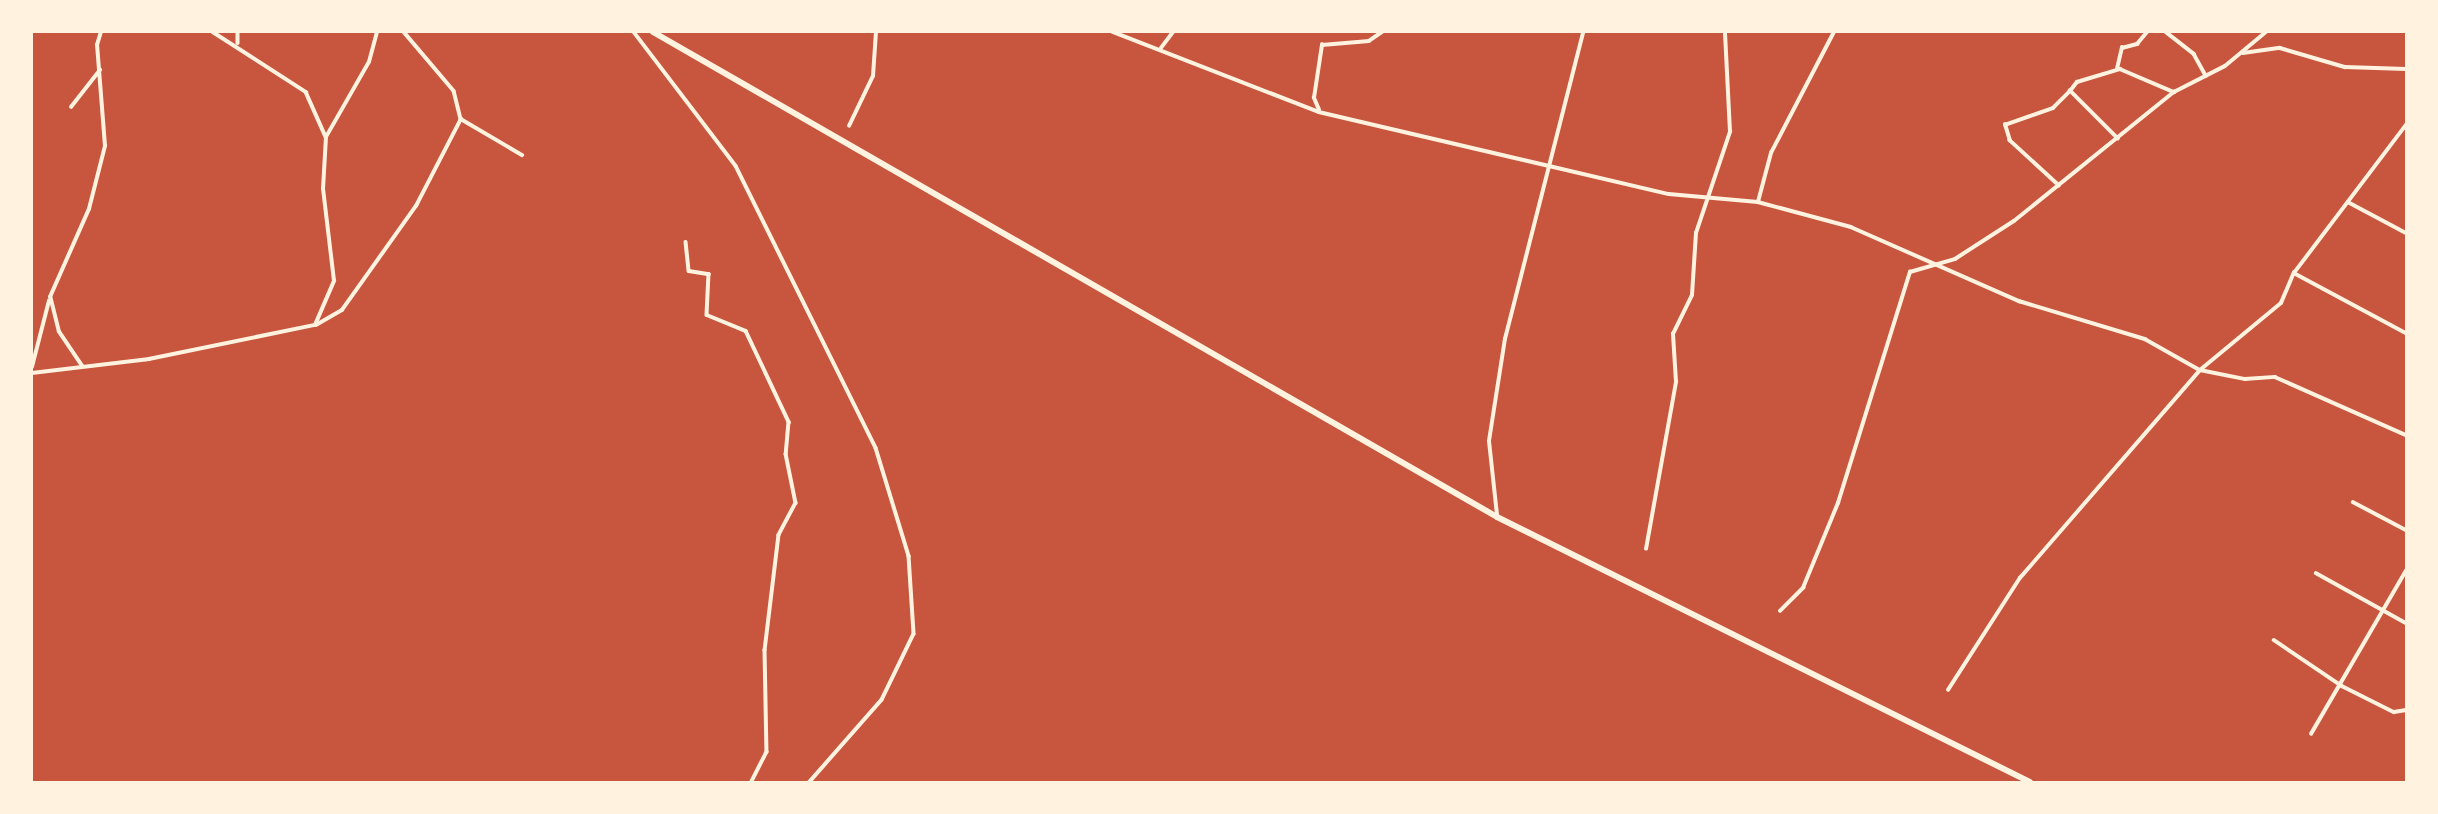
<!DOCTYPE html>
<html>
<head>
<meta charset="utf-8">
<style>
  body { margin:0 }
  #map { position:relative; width:2438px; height:814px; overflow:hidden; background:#c8553d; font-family:"Roboto Condensed",sans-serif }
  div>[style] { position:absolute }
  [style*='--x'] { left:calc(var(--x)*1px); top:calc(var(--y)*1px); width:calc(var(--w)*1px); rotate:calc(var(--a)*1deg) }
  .minor>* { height:3.5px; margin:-1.75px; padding:0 1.75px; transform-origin:1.75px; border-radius:1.75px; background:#fff3e0 }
  .primary>* { height:6px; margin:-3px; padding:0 3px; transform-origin:3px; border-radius:3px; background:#fff3e0 }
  span { translate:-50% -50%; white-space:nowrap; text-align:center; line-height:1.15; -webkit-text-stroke:7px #fff3e0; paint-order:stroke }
  .frame { position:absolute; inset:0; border:33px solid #fff3e0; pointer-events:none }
</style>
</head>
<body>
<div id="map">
  <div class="minor">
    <div style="--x:213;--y:32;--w:111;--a:32.8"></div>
    <div style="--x:306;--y:92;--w:49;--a:66"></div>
    <div style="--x:326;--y:137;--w:86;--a:-60.2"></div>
    <div style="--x:369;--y:62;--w:31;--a:-75"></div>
    <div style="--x:238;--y:32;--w:11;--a:90"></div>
    <div style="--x:404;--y:32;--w:77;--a:49.7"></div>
    <div style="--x:454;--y:91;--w:29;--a:76"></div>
    <div style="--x:461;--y:119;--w:71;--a:30.5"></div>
    <div style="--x:634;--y:32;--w:168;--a:52.7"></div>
    <div style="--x:736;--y:166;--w:315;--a:63.6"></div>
    <div style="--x:876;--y:448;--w:113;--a:73"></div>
    <div style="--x:909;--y:556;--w:78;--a:86.3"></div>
    <div style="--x:914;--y:634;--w:73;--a:115.9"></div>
    <div style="--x:882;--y:700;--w:109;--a:131.3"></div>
    <div style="--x:1113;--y:32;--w:221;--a:21.2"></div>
    <div style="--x:1319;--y:112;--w:359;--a:13.2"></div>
    <div style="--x:1669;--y:194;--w:89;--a:5.1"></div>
    <div style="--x:1758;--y:202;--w:96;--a:15"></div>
    <div style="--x:1851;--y:227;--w:184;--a:23.8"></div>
    <div style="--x:2019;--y:301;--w:132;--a:16.8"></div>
    <div style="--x:2145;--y:339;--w:63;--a:29.4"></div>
    <div style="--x:2200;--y:370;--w:46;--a:11.3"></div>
    <div style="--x:2245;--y:379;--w:30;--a:-4"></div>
    <div style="--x:2275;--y:377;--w:143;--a:23.9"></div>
    <div style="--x:2166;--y:32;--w:36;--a:38"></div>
    <div style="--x:2194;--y:54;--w:25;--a:61"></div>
    <div style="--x:1161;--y:48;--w:20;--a:-53"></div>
    <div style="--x:2243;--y:53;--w:37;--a:-8"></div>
    <div style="--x:2280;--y:48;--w:68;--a:16.3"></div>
    <div style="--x:2345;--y:67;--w:61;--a:1.9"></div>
    <div style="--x:2117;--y:69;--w:22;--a:-77"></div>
    <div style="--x:2122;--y:48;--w:16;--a:-15"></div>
    <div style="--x:2137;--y:44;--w:16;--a:-50"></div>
    <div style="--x:71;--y:107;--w:47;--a:-51.9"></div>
    <div style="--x:1319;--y:110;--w:13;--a:-113"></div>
    <div style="--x:1314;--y:98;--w:54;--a:-81.4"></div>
    <div style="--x:1322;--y:45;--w:47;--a:-4.9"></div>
    <div style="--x:1369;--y:41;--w:16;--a:-35"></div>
    <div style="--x:849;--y:126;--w:55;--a:-64.4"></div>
    <div style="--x:873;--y:76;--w:44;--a:-86.1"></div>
    <div style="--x:2118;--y:139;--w:68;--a:-135"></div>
    <div style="--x:2070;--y:91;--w:11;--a:-52"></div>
    <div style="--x:2077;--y:82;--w:45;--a:-16.8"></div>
    <div style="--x:2120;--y:69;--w:59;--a:23.1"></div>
    <div style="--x:2059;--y:186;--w:67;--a:-137.4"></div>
    <div style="--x:2010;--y:141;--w:17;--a:-107"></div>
    <div style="--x:2005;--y:125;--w:51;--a:-19.5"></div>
    <div style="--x:2053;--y:108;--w:24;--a:-45"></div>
    <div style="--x:1758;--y:202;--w:51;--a:-75.1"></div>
    <div style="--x:1771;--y:153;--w:136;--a:-62.5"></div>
    <div style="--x:2348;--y:202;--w:66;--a:28.1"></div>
    <div style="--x:686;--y:242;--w:29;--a:84"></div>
    <div style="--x:689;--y:271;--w:20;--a:9"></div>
    <div style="--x:709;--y:274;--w:41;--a:92.8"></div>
    <div style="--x:707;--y:315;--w:42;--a:22.3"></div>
    <div style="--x:746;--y:331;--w:101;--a:64.7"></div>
    <div style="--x:789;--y:422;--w:32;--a:95"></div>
    <div style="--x:786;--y:454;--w:50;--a:78.5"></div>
    <div style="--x:796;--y:503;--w:36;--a:118"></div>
    <div style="--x:779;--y:535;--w:116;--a:96.9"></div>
    <div style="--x:765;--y:650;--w:102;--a:88.9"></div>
    <div style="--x:767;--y:752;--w:34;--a:117"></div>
    <div style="--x:2294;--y:273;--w:127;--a:28.2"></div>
    <div style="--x:316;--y:325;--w:30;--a:-30"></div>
    <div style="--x:342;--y:310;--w:128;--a:-54.6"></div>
    <div style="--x:416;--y:206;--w:98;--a:-62.7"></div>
    <div style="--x:82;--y:366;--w:41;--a:-124.1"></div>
    <div style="--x:59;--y:332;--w:36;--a:-104"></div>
    <div style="--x:50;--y:297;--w:96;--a:-66.1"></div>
    <div style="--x:89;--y:209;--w:65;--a:-75.7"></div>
    <div style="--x:105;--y:146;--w:101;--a:-94.5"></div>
    <div style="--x:97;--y:45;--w:14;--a:-73"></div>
    <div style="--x:32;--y:367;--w:68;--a:-75.6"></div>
    <div style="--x:32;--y:373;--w:118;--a:-6.8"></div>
    <div style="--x:149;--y:359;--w:169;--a:-11.6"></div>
    <div style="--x:315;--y:325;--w:48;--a:-66.6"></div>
    <div style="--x:334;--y:281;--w:93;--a:-96.8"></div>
    <div style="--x:323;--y:189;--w:52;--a:-86.7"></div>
    <div style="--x:2353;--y:502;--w:60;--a:27.8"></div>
    <div style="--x:1497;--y:515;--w:74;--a:-96.2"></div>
    <div style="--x:1489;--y:441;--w:103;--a:-81.1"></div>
    <div style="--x:1505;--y:339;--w:317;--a:-75.7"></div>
    <div style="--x:1646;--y:549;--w:170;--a:-79.8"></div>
    <div style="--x:1676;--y:382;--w:48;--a:-93.6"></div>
    <div style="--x:1673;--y:334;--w:43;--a:-64"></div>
    <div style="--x:1692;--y:295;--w:62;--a:-86.3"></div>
    <div style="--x:1696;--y:233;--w:107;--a:-71.4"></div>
    <div style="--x:1730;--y:132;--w:100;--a:-92.9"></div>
    <div style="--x:2316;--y:573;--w:103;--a:29.1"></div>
    <div style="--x:1780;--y:611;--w:33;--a:-45"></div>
    <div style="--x:1803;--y:588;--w:92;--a:-67.6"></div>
    <div style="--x:1838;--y:503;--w:242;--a:-72.7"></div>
    <div style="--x:1910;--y:272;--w:47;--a:-16.1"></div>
    <div style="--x:1955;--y:259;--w:70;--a:-32.8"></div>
    <div style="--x:2014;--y:221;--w:206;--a:-38.9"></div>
    <div style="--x:2174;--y:92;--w:57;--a:-27"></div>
    <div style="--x:2225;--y:66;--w:53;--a:-39.7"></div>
    <div style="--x:2274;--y:640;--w:82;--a:34.1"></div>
    <div style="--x:2342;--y:686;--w:58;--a:26.6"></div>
    <div style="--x:2394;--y:712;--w:12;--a:-9"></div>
    <div style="--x:1948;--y:690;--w:133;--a:-57.3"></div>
    <div style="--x:2020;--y:578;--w:275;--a:-49.1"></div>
    <div style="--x:2200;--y:370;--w:105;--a:-39.6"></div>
    <div style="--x:2281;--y:303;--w:33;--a:-67"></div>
    <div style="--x:2294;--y:273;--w:186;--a:-52.9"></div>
    <div style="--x:2311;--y:734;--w:189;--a:-59.8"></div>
  </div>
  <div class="primary">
    <div style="--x:653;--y:32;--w:973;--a:29.88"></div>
    <div style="--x:1497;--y:517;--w:595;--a:26.44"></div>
  </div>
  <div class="frame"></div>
</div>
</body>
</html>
